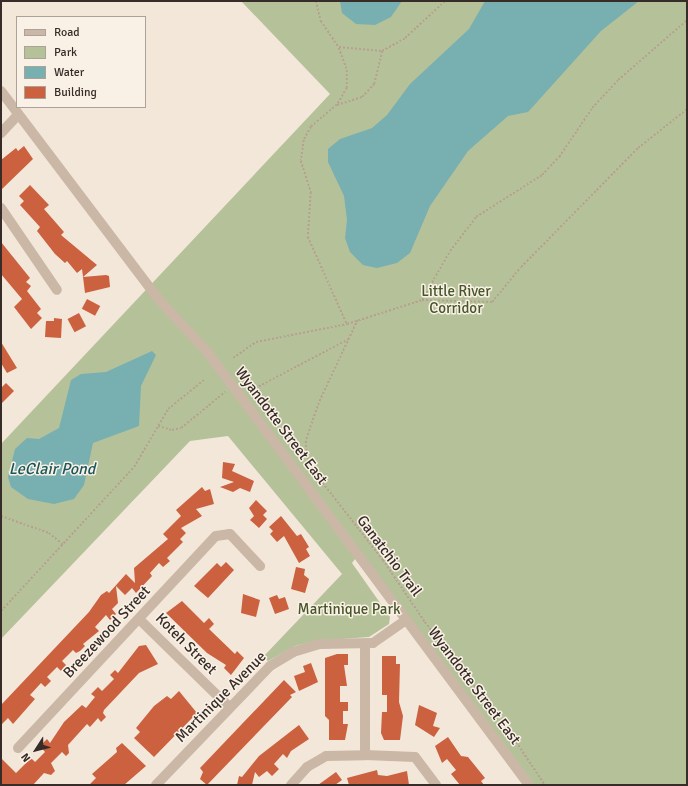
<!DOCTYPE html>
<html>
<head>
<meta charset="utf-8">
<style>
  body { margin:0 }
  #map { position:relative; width:688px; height:786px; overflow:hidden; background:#f3e7da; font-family:Signika,sans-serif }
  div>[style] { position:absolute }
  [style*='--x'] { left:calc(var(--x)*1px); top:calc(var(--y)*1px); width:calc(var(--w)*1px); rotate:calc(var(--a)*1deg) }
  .green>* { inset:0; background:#b5c299 }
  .water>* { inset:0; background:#78afb1 }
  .building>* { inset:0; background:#cb613f; transform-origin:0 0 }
  .path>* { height:1.5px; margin-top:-0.75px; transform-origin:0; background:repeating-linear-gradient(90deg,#b7a08f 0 2px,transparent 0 4px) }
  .minor>* { height:10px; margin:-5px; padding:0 5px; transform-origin:5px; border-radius:5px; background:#cbb7a5 }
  span { translate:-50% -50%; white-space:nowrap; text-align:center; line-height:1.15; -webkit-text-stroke:3px #faf1e6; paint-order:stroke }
  .park-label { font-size:15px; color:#465629 }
  .street-label { font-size:15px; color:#372c27 }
  .water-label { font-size:16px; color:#1a565a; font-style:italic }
  .frame { position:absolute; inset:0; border:2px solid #372c27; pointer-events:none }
  .legend { position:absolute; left:16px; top:16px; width:130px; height:92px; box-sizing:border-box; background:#faf1e6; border:1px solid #aca29a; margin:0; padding:5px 7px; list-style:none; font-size:12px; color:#372c27 }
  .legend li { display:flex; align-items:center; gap:8px; height:20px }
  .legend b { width:20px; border:1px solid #aca29a }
  .north { position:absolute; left:16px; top:730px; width:40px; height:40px; -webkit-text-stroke:3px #faf1e6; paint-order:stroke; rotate:234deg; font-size:11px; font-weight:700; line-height:16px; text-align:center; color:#372c27 }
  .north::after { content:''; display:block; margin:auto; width:14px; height:18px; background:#372c27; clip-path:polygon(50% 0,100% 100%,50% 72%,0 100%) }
</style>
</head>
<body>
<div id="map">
  <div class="green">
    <div style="clip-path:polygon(241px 1px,687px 1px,687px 785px,529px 785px,358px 555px,352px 563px,390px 617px,389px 624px,369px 637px,314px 641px,295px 646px,268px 661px,263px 657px,342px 574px,228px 436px,190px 441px,1px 639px,1px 444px,330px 94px)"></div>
  </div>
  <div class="water">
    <div style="clip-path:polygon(340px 1px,402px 1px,391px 17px,375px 25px,356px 24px,342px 13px)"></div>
    <div style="clip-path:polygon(485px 1px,639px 1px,601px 31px,528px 112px,508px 116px,468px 151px,430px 206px,410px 253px,397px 263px,377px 268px,363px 265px,350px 252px,345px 238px,347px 220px,344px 196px,328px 162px,328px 149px,340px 139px,372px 128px,387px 115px,410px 84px,469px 29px)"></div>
    <div style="clip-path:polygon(152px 351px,156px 355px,141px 386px,139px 426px,93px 443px,84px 485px,74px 499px,54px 504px,28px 499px,11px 487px,8px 477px,15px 449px,27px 438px,39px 439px,59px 428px,71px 380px,81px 374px,106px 372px)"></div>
  </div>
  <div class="building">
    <div style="clip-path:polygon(24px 146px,33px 159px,1px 190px,1px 160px,16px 148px,18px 151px)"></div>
    <div style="clip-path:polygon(30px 185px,49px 205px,44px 209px,64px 232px,61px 235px,97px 265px,83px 277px,82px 269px,77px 273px,67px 261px,65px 263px,55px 254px,37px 231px,40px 227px,20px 205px,24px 201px,19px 196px)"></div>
    <div style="clip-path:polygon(1px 242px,30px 278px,26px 282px,31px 286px,27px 291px,41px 309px,37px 313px,42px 318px,31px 329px,14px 307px,22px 299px,1px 274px)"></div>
    <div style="clip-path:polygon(106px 275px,109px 276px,110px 287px,85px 293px,83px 277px)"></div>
    <div style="left:87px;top:299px;width:15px;height:11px;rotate:28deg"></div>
    <div style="left:79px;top:313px;width:15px;height:13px;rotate:62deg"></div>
    <div style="clip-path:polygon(54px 318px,62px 319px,61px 338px,45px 337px,46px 321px,54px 321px)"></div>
    <div style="clip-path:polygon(1px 342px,17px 368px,7px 373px,1px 363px)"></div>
    <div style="clip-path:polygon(6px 383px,14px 391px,1px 404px,1px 388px)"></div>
    <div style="clip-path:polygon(223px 462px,235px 464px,232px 471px,254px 481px,250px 492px,240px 488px,233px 492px,220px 487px,234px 482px,222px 478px)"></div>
    <div style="clip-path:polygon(202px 487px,205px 491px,210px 489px,214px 504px,196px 509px,202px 516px,181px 528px,186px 533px,180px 539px,183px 542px,167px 558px,170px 561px,163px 567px,159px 563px,150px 573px,152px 576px,136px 593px,132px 588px,125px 595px,116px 586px,118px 603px,112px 609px,116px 614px,110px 620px,106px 615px,95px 627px,99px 631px,83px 644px,85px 646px,80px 651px,76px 653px,73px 650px,62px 661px,66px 665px,61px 671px,57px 667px,47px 677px,51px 681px,45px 687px,41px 683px,30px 695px,35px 699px,13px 724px,8px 718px,1px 725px,1px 705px,89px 612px,101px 595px,107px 591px,109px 593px,126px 574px,135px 583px,134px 568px,168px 539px,163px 534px,181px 516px,176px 510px)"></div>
    <div style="clip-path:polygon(256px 500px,267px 511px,263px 515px,267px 519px,259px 528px,250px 520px,254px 516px,249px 508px)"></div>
    <div style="clip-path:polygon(281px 516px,297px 536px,301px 534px,309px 547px,306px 549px,310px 556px,299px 563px,284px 536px,277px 542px,270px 534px,273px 531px,269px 527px)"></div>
    <div style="clip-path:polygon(226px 562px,234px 570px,208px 598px,194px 586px,217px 563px,221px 567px)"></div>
    <div style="clip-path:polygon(296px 567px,305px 569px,304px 575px,309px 579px,305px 593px,291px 589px)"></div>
    <div style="clip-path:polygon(243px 594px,260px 600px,256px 617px,241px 613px)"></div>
    <div style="clip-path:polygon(277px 595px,279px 599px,285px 597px,289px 609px,275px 614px,269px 598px)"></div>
    <div style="clip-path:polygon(182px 601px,204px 623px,209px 618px,214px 624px,209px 629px,235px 654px,237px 651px,244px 658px,231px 675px,224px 668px,226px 665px,207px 653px,166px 613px)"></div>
    <div style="clip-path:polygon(146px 645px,158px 664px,139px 673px,104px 710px,103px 713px,106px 717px,101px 722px,98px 718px,90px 727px,87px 724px,68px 745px,69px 753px,66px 756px,62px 752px,51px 763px,55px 771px,51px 775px,44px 773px,33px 785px,1px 785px,1px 758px,16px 773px,31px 758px,35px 762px,45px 752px,40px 746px,47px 739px,50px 743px,64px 722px,82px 705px,86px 708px,95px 697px,91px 694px,98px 687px,102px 691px,114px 679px,110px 675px,115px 670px,118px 673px,139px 646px)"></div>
    <div style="clip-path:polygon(337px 654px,348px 654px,348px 665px,344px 665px,347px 686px,340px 686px,340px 702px,348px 702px,348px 711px,343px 711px,343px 724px,348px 724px,345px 740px,329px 740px,329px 720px,325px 716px,325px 658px)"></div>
    <div style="clip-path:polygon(382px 656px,396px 656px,396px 664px,400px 664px,399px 702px,403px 716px,400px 740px,384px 740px,381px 733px,382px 712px,387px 712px,387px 695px,382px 695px)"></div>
    <div style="clip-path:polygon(311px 663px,318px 682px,299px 691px,294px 676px,305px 672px,303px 666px)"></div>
    <div style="clip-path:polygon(284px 680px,296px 692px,290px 695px,292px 697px,207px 785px,200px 779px,203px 772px,200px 768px)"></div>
    <div style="clip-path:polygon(179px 691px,197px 713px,154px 757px,134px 738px,140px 732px,136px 728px,154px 706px,167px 696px,171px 699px)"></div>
    <div style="clip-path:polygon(419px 705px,437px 713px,433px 726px,440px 728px,434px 737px,415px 725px)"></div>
    <div style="clip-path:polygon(299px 725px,309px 739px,291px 751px,287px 758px,283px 754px,274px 764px,279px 769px,272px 776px,267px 771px,259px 777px,255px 772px,252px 785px,237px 785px,239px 776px,242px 777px,259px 756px)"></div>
    <div style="clip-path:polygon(448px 737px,461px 756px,468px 757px,485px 778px,481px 781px,484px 785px,460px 785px,451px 774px,456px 770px,447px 759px,442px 763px,435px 746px)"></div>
    <div style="clip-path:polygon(122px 743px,146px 766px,124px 785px,89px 785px,96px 778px,92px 774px,117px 752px,116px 748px)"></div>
    <div style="clip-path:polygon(377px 770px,378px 775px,387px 776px,407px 771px,409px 785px,349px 785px,347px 778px)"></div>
    <div style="clip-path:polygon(336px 772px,342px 780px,335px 785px,318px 785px)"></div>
  </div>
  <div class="path">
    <div style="--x:316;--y:1;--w:21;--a:76"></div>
    <div style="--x:321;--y:21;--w:32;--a:56"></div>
    <div style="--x:339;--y:48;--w:23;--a:70"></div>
    <div style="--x:347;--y:70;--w:18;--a:90"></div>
    <div style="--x:347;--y:88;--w:20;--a:120"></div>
    <div style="--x:337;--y:105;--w:34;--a:140"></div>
    <div style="--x:311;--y:127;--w:15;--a:118"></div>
    <div style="--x:304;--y:140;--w:21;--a:98"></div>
    <div style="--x:301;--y:161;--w:33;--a:72"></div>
    <div style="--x:311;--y:192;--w:45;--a:93.8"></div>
    <div style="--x:308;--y:237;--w:95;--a:65.9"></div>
    <div style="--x:339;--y:47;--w:43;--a:5.3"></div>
    <div style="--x:337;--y:105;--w:26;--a:-18"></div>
    <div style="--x:362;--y:97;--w:18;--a:-47"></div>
    <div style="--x:374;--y:84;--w:34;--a:-76"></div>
    <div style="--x:382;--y:51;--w:26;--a:-29"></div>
    <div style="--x:405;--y:38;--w:54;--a:-42.8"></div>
    <div style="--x:422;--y:300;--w:56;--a:-60.3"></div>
    <div style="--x:450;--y:251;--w:43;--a:-52.6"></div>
    <div style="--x:476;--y:217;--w:78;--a:-32.5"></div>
    <div style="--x:542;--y:175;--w:25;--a:-47"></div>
    <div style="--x:559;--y:157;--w:59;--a:-56"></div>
    <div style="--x:592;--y:108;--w:38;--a:-47"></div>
    <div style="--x:618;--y:80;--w:91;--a:-41"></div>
    <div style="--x:358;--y:320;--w:92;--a:115.2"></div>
    <div style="--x:319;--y:403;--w:40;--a:108.9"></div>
    <div style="--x:306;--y:441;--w:23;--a:85"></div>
    <div style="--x:308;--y:464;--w:122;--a:52"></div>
    <div style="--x:383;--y:560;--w:75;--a:55.9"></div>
    <div style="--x:425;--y:622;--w:127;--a:52"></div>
    <div style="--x:503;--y:722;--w:76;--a:56.3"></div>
    <div style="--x:233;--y:358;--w:28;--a:-35"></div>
    <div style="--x:256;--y:342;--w:93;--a:-11.2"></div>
    <div style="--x:347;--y:324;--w:79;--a:-17.7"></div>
    <div style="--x:422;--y:300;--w:70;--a:1.6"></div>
    <div style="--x:492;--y:302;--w:45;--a:-50.4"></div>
    <div style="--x:521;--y:267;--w:167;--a:-45.5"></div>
    <div style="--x:638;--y:148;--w:63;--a:-38.5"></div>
    <div style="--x:248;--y:392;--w:114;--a:-27.7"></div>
    <div style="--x:158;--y:426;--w:15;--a:16"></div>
    <div style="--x:172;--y:430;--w:9;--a:-13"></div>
    <div style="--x:181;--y:428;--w:57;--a:-39.3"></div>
    <div style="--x:1;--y:516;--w:51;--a:19.5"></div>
    <div style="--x:49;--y:533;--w:19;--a:39"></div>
    <div style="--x:1;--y:611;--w:196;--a:-47.3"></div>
    <div style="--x:134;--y:467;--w:67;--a:-59.6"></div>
    <div style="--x:168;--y:409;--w:46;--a:-38.9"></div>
  </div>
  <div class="minor">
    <div style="--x:1;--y:91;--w:263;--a:52.9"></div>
    <div style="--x:160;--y:301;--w:71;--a:47.3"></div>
    <div style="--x:208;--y:353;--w:538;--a:53.39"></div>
    <div style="--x:1;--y:133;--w:25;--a:-47"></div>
    <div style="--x:1;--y:208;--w:99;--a:55.7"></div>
    <div style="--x:140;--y:620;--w:124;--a:44.3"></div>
    <div style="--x:18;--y:748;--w:290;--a:-47"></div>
    <div style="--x:216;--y:536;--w:14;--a:-8"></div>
    <div style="--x:230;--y:534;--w:44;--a:46.8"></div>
    <div style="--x:365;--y:755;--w:111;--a:-90"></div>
    <div style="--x:156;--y:785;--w:165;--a:-46.2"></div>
    <div style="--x:270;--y:666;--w:27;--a:-31"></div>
    <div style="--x:293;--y:652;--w:27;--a:-17"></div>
    <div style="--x:319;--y:644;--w:54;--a:-1.1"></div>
    <div style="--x:373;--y:643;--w:40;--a:-34.9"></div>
    <div style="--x:291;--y:785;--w:24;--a:-48"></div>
    <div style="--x:307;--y:767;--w:22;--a:-30"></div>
    <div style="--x:326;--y:756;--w:39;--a:-1"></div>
    <div style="--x:365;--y:755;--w:50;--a:2.3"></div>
    <div style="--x:415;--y:757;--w:35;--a:53"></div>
  </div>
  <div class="park-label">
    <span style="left:456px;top:300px">Little River<br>Corridor</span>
    <span style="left:349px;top:610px">Martinique Park</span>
  </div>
  <div class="street-label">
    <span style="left:281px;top:426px;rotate:53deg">Wyandotte Street East</span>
    <span style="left:389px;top:556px;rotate:53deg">Ganatchio Trail</span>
    <span style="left:107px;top:632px;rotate:-47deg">Breezewood Street</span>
    <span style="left:186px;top:644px;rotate:45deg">Koteh Street</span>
    <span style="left:474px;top:686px;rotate:53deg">Wyandotte Street East</span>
    <span style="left:221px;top:697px;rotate:-45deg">Martinique Avenue</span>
  </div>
  <div class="water-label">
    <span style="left:52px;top:469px">LeClair Pond</span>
  </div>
  <div class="frame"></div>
  <ul class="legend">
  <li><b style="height:5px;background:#cbb7a5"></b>Road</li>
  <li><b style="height:11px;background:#b5c299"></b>Park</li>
  <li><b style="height:11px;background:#78afb1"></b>Water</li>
  <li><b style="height:11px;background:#cb613f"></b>Building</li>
  </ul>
  <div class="north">N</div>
</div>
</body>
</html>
